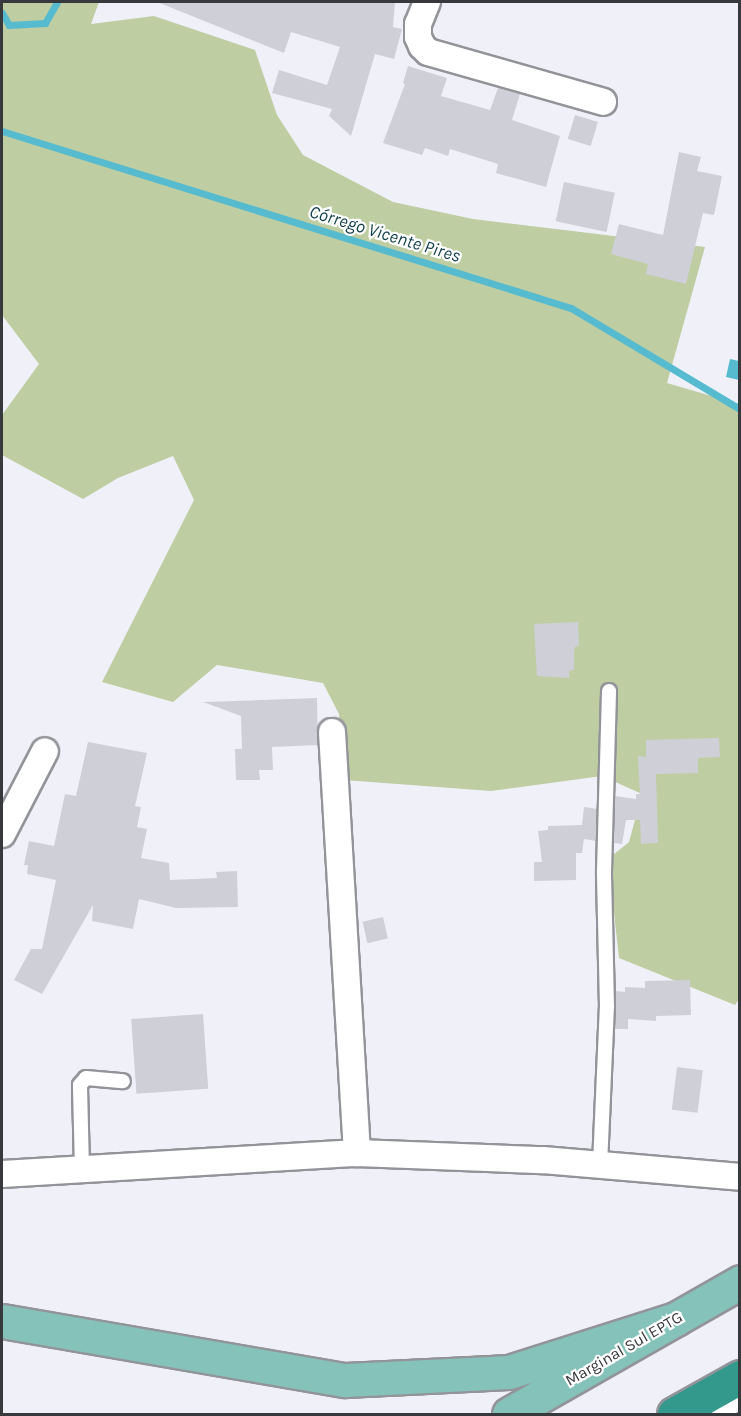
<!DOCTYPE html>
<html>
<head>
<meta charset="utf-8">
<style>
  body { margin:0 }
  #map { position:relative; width:741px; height:1416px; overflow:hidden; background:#f0f1f8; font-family:Karla,sans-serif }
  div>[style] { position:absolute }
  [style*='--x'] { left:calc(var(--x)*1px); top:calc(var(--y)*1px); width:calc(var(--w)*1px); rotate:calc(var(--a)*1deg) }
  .green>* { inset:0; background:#becda2 }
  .water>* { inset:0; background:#56bbcf }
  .stream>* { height:7px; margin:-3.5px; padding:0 3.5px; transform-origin:3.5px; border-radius:3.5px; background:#56bbcf }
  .building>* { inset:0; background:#cfd0d7; transform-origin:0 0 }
  .roads { filter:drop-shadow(2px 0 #93949a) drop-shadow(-2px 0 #93949a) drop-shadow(0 2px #93949a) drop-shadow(0 -2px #93949a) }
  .lane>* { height:14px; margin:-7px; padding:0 7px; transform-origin:7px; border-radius:7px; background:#fff }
  .street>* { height:26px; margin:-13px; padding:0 13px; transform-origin:13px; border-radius:13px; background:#fff }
  .primary>* { height:33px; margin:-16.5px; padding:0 16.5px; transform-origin:16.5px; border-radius:16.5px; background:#85c2ba }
  .highway>* { height:33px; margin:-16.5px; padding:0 16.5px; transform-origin:16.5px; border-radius:16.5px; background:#33998c }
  span { translate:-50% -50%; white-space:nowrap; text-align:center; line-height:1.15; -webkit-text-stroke:4.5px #fff; paint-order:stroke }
  .street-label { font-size:16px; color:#38393c }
  .water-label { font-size:18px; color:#0f3e47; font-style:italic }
  .frame { position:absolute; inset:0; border:3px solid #38393c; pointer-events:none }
</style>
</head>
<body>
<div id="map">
  <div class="green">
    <div style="clip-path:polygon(2px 2px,99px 2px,91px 24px,154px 16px,255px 50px,277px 115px,303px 155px,393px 202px,473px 219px,705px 247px,667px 383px,739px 404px,740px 998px,735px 1005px,619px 958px,608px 859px,629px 842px,642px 794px,602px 776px,491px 791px,344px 780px,339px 714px,323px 683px,217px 665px,173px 702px,102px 682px,194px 500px,173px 456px,118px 478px,83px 499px,2px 455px,2px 415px,39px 364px,2px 315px)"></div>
  </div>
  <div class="water">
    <div style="clip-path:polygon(730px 359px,739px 361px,739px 380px,726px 377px)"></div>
  </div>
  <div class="stream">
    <div style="--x:2;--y:13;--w:14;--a:60"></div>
    <div style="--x:9;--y:25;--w:36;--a:-3"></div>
    <div style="--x:45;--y:23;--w:24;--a:-60"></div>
    <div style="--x:2;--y:131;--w:596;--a:17.28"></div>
    <div style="--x:571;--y:308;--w:197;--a:30.9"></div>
  </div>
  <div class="building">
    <div style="clip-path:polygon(157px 2px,395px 2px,393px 27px,402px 29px,394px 59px,375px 54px,351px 136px,329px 116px,332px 109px,272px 93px,279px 70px,327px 85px,340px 47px,291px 32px,284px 53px)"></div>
    <div style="clip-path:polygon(408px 66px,447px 78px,441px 96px,490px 110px,498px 88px,520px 94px,512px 120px,560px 136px,546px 187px,496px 173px,498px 164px,450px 149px,448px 156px,425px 148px,422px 155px,383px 143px,405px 84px,403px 83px)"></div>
    <div style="left:575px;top:115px;width:24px;height:25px;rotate:17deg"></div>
    <div style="clip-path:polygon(679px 152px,701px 157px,697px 171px,722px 176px,714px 215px,703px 213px,686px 284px,646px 274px,648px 264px,611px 254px,619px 224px,663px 235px)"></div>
    <div style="left:564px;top:182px;width:52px;height:40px;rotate:12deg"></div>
    <div style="clip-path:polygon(578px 622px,579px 646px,575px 647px,574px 651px,574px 670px,569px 671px,569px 678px,537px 676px,534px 624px)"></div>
    <div style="clip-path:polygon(317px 698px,318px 745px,272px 747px,273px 770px,259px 770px,260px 780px,236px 780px,235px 749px,242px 749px,241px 716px,203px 702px)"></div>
    <div style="clip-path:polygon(719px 738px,720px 757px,695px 758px,698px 758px,698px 773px,656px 774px,658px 843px,641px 844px,640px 820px,626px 820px,622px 844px,614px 843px,615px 796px,636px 799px,636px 794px,640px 794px,638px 756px,646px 757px,646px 740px)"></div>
    <div style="clip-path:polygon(88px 742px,147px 753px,135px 806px,141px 807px,137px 827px,147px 829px,141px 858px,169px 863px,170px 880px,217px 878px,216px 872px,237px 871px,238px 907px,176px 908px,139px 899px,133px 929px,92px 921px,93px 905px,42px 994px,14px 980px,31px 949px,42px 949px,56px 880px,27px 874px,28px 865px,24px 865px,29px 841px,54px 846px,65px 794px,76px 796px)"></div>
    <div style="clip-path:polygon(584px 807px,597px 809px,596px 841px,584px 839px,582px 853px,576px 853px,576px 880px,534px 881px,534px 862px,542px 862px,538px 831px,548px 830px,548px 826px,582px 825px)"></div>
    <div style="left:383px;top:917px;width:22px;height:21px;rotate:77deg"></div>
    <div style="clip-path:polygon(690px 980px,691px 1015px,656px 1016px,656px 1021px,628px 1019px,628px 1029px,615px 1029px,616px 991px,625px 992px,625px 987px,645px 988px,645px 981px)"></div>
    <div style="left:203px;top:1014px;width:75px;height:72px;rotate:86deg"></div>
    <div style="left:677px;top:1067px;width:26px;height:43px;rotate:7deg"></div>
  </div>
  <div class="roads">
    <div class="lane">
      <div style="--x:600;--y:1165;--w:158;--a:-87.5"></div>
      <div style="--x:607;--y:1007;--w:136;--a:-91.3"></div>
      <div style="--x:604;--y:871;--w:180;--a:-88.4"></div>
      <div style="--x:82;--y:1169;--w:84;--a:-91.4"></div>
      <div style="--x:80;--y:1085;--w:9;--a:-49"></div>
      <div style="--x:86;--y:1078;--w:37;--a:5"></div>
      <div style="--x:719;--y:1414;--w:24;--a:-28"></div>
    </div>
    <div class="street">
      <div style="--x:427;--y:2;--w:24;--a:112"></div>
      <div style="--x:418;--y:24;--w:13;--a:90"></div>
      <div style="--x:418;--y:37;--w:10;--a:66"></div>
      <div style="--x:422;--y:46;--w:8;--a:45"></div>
      <div style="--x:428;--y:52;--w:182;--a:15.9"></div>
      <div style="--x:332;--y:732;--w:422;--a:86.6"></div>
      <div style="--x:2;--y:834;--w:93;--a:-62.6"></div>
      <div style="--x:2;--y:1174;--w:356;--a:-3.4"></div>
      <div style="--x:357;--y:1153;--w:186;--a:2.2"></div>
      <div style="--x:543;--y:1160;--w:198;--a:4.9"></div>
    </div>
    <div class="primary">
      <div style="--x:2;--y:1321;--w:348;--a:9.8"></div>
      <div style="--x:345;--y:1380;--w:164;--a:-2.8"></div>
      <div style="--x:509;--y:1372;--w:175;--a:-17.6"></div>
      <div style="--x:509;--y:1414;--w:266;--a:-29.7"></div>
    </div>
    <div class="highway">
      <div style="--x:674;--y:1414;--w:76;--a:-29.3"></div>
    </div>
  </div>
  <div class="street-label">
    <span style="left:624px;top:1349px;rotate:-30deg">Marginal Sul EPTG</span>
  </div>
  <div class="water-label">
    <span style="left:385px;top:234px;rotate:17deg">Córrego Vicente Pires</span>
  </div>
  <div class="frame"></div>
</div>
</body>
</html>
